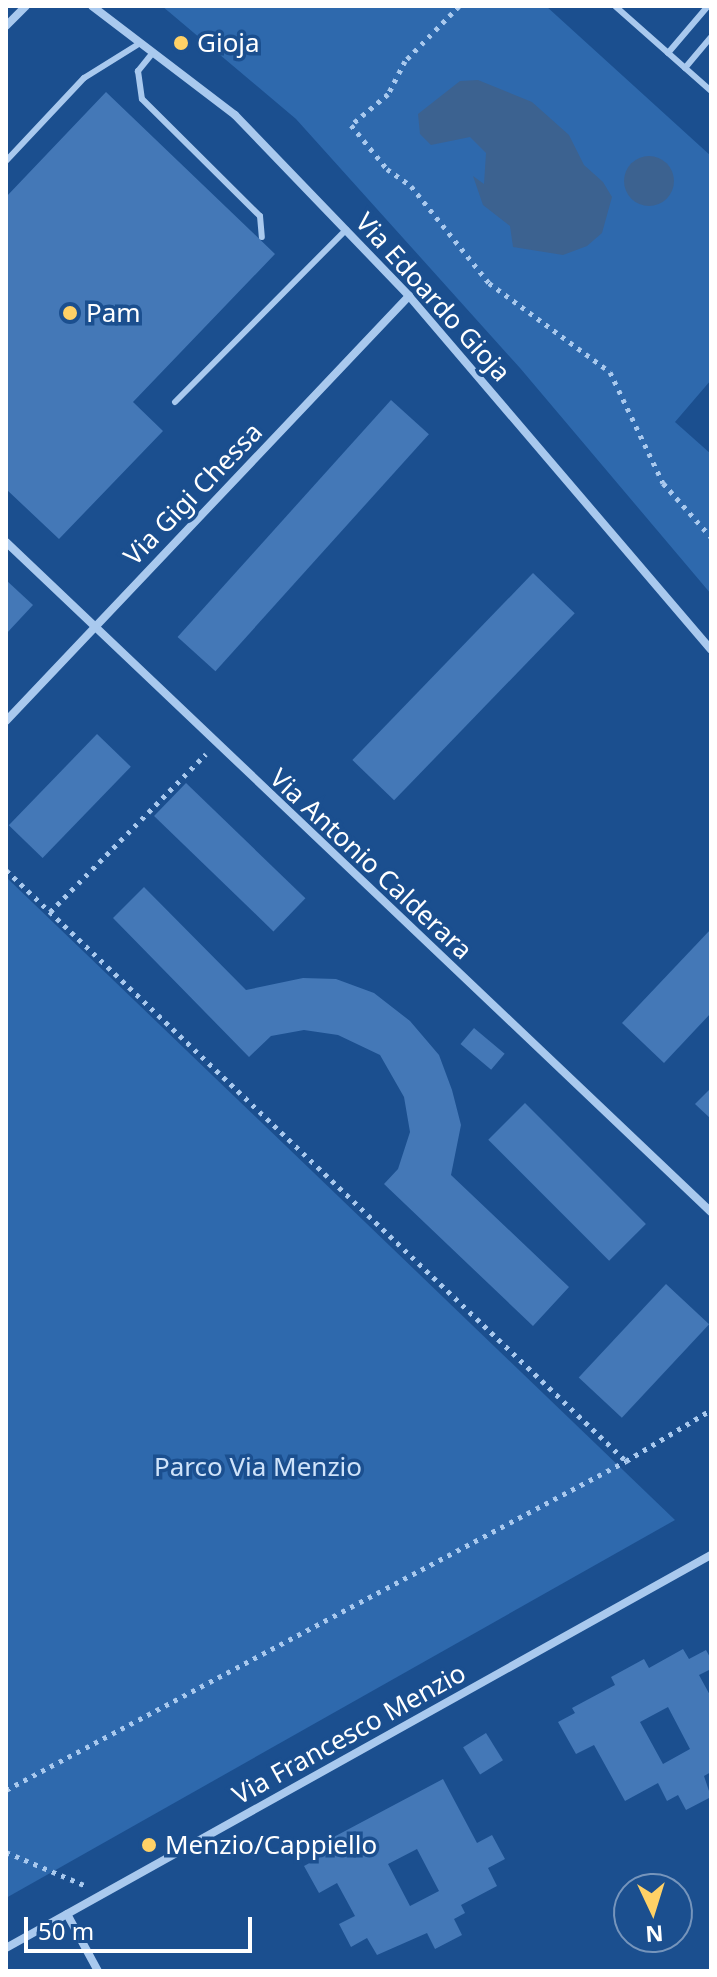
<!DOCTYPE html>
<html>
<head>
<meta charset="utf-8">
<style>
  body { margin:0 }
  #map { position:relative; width:717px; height:1977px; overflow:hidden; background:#1b4f8f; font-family:"Noto Sans",sans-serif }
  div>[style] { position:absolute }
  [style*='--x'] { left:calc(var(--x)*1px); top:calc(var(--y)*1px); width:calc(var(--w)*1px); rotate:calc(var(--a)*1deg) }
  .green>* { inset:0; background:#2e69ad }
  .water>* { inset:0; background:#3c6290 }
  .round { border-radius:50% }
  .building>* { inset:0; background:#4478b7; transform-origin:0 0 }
  .path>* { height:5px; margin-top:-2.5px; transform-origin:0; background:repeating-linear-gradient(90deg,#a9c9ee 0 4px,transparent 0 10px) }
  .lane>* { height:6px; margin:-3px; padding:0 3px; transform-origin:3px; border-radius:3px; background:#a9c9ee }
  .street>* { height:8px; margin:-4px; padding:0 4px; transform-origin:4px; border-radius:4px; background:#a9c9ee }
  .dots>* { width:22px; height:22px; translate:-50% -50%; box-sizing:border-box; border:4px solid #1b4f8f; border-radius:50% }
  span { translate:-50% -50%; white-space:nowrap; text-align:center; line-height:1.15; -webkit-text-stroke:7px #1b4f8f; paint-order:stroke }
  .poi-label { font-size:26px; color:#fff }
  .left { translate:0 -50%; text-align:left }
  .street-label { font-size:26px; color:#fff }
  .park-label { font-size:26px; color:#cfe3fa }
  .frame { position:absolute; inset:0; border:8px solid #fff; pointer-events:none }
  .north { position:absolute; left:613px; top:1873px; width:80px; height:80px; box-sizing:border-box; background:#1b4f8f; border:2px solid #7695bc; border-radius:50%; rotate:176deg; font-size:22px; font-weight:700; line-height:32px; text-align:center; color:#fff }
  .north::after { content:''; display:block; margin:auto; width:28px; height:36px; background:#ffd166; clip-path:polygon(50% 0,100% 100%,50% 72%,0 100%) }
  .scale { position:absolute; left:24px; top:1917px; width:228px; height:36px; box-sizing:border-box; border:4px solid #fff; border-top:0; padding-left:10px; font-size:24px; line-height:28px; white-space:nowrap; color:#fff; -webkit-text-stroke:6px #1b4f8f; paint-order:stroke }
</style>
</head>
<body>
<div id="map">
  <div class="green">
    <div style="clip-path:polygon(162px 6px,546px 6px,711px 156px,711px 380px,675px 422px,711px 454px,711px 594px,520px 368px,296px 119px)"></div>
    <div style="clip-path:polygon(6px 877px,675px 1520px,6px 1898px)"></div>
  </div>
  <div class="water">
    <div style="clip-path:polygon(478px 80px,532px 102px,569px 135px,584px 165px,603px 182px,612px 197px,602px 233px,587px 246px,563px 255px,513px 247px,510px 226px,483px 205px,473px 176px,484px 184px,486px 153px,470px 137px,431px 145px,420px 134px,418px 114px,460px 81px)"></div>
    <div class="round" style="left:624px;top:156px;width:50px;height:50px"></div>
  </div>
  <div class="building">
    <div style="clip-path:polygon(106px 92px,275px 254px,133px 402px,163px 431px,59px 539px,6px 489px,6px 197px)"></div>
    <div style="left:391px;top:400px;width:51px;height:319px;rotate:42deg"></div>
    <div style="left:533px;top:573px;width:58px;height:260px;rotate:44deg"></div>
    <div style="clip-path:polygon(6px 580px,33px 605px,6px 634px)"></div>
    <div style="left:97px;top:734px;width:47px;height:127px;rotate:44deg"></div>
    <div style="left:186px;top:783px;width:166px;height:46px;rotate:44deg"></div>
    <div style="clip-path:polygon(144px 887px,246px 990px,303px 978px,336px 979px,374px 993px,410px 1021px,439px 1055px,452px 1090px,461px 1125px,451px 1175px,569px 1287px,533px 1326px,384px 1184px,398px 1169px,410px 1132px,404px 1097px,380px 1055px,338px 1035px,304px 1030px,271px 1036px,249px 1057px,113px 918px)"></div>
    <div style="clip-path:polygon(711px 929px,711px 1013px,664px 1063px,622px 1023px)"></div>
    <div style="left:474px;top:1028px;width:40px;height:21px;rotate:40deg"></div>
    <div style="clip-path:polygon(711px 1088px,711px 1119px,695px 1104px)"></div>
    <div style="left:525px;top:1103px;width:171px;height:52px;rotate:45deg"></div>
    <div style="left:666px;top:1284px;width:59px;height:128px;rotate:43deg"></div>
    <div style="clip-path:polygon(evenodd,683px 1649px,689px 1659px,706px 1650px,711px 1659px,711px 1669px,699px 1675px,711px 1697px,711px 1772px,704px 1776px,711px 1797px,686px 1810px,678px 1795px,667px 1801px,658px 1783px,625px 1801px,594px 1745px,576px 1754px,558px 1722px,575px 1713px,572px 1708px,615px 1685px,611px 1677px,644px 1659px,649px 1668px,683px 1649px,668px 1707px,690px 1749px,663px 1764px,640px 1722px,668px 1707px)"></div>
    <div style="left:486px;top:1733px;width:32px;height:27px;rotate:58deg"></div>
    <div style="clip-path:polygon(evenodd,443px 1779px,477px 1843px,492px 1835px,505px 1859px,488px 1868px,497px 1886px,461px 1905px,465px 1913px,454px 1919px,462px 1935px,435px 1949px,427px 1933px,377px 1955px,367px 1938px,351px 1947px,339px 1924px,355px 1916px,337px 1883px,319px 1893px,304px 1866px,319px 1858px,313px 1848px,443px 1779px,417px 1849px,439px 1891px,410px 1906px,388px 1864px,417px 1849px)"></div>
  </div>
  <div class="path">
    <div style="--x:459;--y:6;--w:77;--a:134.5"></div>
    <div style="--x:405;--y:61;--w:37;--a:117"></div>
    <div style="--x:388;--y:94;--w:48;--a:140"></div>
    <div style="--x:351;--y:125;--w:57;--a:50.7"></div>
    <div style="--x:387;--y:169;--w:29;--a:35"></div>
    <div style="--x:411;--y:186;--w:124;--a:51.2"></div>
    <div style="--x:489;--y:283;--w:150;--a:36.3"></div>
    <div style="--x:610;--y:372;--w:123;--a:64.5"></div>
    <div style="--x:663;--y:483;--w:72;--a:48.4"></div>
    <div style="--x:6;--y:870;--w:857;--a:43.63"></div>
    <div style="--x:50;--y:912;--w:222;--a:-45.4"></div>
    <div style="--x:6;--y:1790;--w:702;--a:-27.95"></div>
    <div style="--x:626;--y:1461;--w:99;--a:-31"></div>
    <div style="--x:6;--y:1852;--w:85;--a:22.9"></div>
  </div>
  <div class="lane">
    <div style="--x:615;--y:6;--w:128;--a:41.5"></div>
    <div style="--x:668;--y:53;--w:62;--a:-49.6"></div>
    <div style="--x:151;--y:55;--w:21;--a:129"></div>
    <div style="--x:138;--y:71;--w:28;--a:82"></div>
    <div style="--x:142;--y:99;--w:166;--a:44.8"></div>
    <div style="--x:260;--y:216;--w:21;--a:85"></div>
    <div style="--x:685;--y:68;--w:40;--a:-50"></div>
    <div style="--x:6;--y:161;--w:114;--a:-46.8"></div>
    <div style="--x:84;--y:78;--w:62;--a:-31.9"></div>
    <div style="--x:175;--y:402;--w:243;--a:-45.2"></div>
  </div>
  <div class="street">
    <div style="--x:92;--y:6;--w:180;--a:37.3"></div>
    <div style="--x:235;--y:115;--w:251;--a:46.1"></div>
    <div style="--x:409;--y:296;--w:465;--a:49.5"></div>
    <div style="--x:6;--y:26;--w:28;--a:-45"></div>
    <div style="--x:6;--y:542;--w:973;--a:43.54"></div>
    <div style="--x:6;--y:721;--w:586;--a:-46.52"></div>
    <div style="--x:67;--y:1914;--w:65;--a:61.5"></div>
    <div style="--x:6;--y:1948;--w:807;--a:-29.14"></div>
  </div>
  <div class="dots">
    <div style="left:181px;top:43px;background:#ffd166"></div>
    <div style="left:70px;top:313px;background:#ffd166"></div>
    <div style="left:149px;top:1845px;background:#ffd166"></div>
  </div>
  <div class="poi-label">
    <span class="left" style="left:197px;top:43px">Gioja</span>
    <span class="left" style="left:86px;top:313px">Pam</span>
    <span class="left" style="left:165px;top:1845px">Menzio/Cappiello</span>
  </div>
  <div class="street-label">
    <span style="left:433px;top:297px;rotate:48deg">Via Edoardo Gioja</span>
    <span style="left:193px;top:494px;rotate:-46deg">Via Gigi Chessa</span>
    <span style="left:371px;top:864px;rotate:43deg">Via Antonio Calderara</span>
    <span style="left:349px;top:1734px;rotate:-29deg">Via Francesco Menzio</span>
  </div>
  <div class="park-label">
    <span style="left:258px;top:1467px">Parco Via Menzio</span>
  </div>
  <div class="frame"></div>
  <div class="north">N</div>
  <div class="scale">50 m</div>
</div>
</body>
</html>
